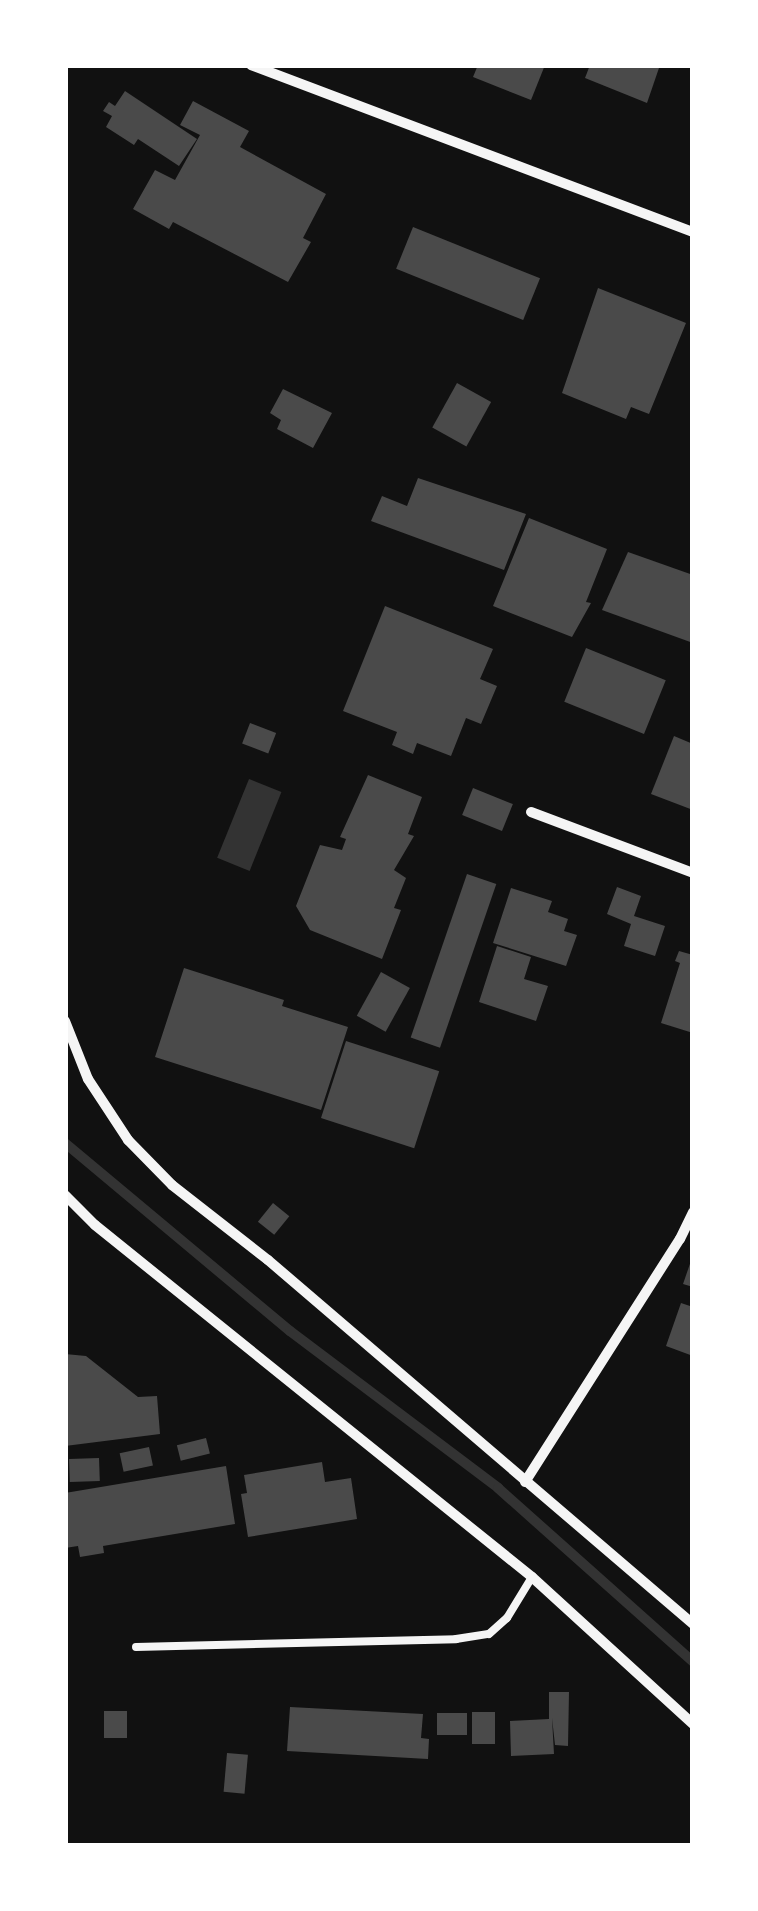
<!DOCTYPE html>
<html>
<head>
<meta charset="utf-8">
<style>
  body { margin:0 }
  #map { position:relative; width:758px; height:1911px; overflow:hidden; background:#111; font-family:"Titillium Web",sans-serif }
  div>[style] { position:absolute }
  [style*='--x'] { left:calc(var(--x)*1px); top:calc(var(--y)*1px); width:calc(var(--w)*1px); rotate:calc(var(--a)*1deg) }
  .water>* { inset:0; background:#333; transform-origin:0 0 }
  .stream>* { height:10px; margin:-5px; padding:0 5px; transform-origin:5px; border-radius:5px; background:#333 }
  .building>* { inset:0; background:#4a4a4a; transform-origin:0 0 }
  .service>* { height:8px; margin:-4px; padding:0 4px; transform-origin:4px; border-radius:4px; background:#f5f5f5 }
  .minor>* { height:10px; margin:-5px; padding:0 5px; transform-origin:5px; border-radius:5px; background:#f5f5f5 }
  span { translate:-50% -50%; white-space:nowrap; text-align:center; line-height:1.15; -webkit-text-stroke:8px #fff; paint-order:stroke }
  .frame { position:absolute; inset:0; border:68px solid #fff; pointer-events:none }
</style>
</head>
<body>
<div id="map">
  <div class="water">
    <div style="left:249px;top:779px;width:35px;height:85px;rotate:22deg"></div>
  </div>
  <div class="stream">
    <div style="--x:65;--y:1143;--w:293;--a:39.9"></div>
    <div style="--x:290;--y:1331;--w:261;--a:37"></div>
    <div style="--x:498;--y:1488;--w:261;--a:41.7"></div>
  </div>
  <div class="building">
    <div style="clip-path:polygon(478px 65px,545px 65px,531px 100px,473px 77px)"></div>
    <div style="clip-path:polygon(590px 65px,660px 65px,647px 103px,585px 78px)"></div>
    <div style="clip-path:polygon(125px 91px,197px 139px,179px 166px,138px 139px,134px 145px,106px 127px,112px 116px,103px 111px,109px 102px,115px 106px)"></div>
    <div style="clip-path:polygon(193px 101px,249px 131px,240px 147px,326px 194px,303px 238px,311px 242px,288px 282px,173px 222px,169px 229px,133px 209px,155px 170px,175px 180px,200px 135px,180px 125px)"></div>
    <div style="left:413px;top:227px;width:137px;height:45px;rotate:22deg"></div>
    <div style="clip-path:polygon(598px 288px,686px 323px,649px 414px,631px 407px,626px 419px,562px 393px)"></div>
    <div style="left:457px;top:383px;width:39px;height:51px;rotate:29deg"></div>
    <div style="clip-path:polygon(283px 389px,332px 413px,313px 448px,277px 429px,281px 420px,270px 413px)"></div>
    <div style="clip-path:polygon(418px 478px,526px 514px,504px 570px,371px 521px,382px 496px,407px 506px)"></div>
    <div style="clip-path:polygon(529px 518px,607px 549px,586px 602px,591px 603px,572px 637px,493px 606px)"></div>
    <div style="clip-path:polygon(628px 552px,693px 575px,693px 643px,602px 610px)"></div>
    <div style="clip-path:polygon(385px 606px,493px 649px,480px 679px,497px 686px,481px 724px,466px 718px,451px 756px,417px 743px,413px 754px,392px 745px,397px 732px,343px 711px)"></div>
    <div style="left:586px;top:648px;width:86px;height:58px;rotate:22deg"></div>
    <div style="left:250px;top:723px;width:28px;height:22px;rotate:21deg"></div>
    <div style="clip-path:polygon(674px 736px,693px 744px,693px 810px,651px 794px)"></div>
    <div style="clip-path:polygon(368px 775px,422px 797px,408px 834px,414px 836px,394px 870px,406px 878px,394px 908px,401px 910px,382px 959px,310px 930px,296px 906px,320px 845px,342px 850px,346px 839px,340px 837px)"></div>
    <div style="left:473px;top:788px;width:43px;height:29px;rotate:22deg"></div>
    <div style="left:467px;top:874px;width:31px;height:173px;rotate:19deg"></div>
    <div style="clip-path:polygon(617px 887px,641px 896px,634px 916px,665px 926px,655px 956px,624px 946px,631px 924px,607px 914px)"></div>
    <div style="clip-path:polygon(511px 888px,552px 901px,548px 912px,568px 919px,564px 931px,577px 935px,566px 966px,493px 943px)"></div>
    <div style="clip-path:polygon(497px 946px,531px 957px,524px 979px,548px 986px,536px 1021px,479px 1002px)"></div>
    <div style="clip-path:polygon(679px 951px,693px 955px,693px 1033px,661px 1023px,680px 963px,675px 961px)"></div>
    <div style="clip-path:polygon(184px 968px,284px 1000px,282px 1006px,348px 1027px,321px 1110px,155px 1057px)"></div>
    <div style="left:381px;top:972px;width:33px;height:50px;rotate:29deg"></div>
    <div style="left:346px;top:1041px;width:98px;height:81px;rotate:18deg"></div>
    <div style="left:273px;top:1203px;width:21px;height:24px;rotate:39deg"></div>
    <div style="clip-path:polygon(692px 1258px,693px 1259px,693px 1287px,683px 1284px)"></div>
    <div style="clip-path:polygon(681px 1303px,693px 1307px,693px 1356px,666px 1346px)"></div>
    <div style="clip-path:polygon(65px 1354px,86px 1356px,138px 1397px,157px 1396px,160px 1434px,65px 1446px)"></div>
    <div style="left:206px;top:1438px;width:16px;height:30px;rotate:76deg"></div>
    <div style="left:149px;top:1447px;width:19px;height:30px;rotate:78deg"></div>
    <div style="left:99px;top:1458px;width:23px;height:30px;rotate:88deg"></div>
    <div style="clip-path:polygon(322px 1462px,325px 1482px,351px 1478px,357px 1519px,248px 1537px,241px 1494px,247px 1493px,244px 1475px)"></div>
    <div style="clip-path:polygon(226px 1466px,235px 1524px,103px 1546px,104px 1553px,80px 1557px,78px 1546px,65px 1548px,65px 1493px)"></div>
    <div style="clip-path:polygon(549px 1692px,569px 1692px,568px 1746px,555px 1745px,552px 1718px,554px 1754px,511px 1756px,510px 1721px,549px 1719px)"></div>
    <div style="clip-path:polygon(290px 1707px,423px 1714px,421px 1738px,429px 1739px,428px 1759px,287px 1751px)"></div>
    <div style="left:104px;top:1711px;width:23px;height:27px"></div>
    <div style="left:472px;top:1712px;width:23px;height:32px"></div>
    <div style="left:437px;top:1713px;width:30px;height:22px"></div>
    <div style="left:227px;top:1753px;width:21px;height:39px;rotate:5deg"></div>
  </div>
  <div class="service">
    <div style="--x:136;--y:1647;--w:320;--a:-1.4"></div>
    <div style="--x:456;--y:1639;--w:33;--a:-9"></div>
    <div style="--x:489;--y:1634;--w:24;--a:-42"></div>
    <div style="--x:507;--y:1618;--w:48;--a:-58.6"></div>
  </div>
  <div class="minor">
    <div style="--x:251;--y:65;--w:472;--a:20.7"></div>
    <div style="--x:531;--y:812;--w:173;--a:20.6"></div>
    <div style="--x:65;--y:1021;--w:62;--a:68.4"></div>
    <div style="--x:88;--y:1079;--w:73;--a:56.7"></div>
    <div style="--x:128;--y:1140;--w:63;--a:45.6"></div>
    <div style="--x:172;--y:1185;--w:122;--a:38"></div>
    <div style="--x:268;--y:1260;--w:560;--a:40.58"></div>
    <div style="--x:65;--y:1195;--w:42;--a:45"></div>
    <div style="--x:95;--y:1225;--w:561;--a:38.85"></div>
    <div style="--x:532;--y:1577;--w:218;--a:42.4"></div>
    <div style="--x:525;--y:1482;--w:288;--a:-57.5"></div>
    <div style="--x:680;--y:1239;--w:30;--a:-64"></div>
  </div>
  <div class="frame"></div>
</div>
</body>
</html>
